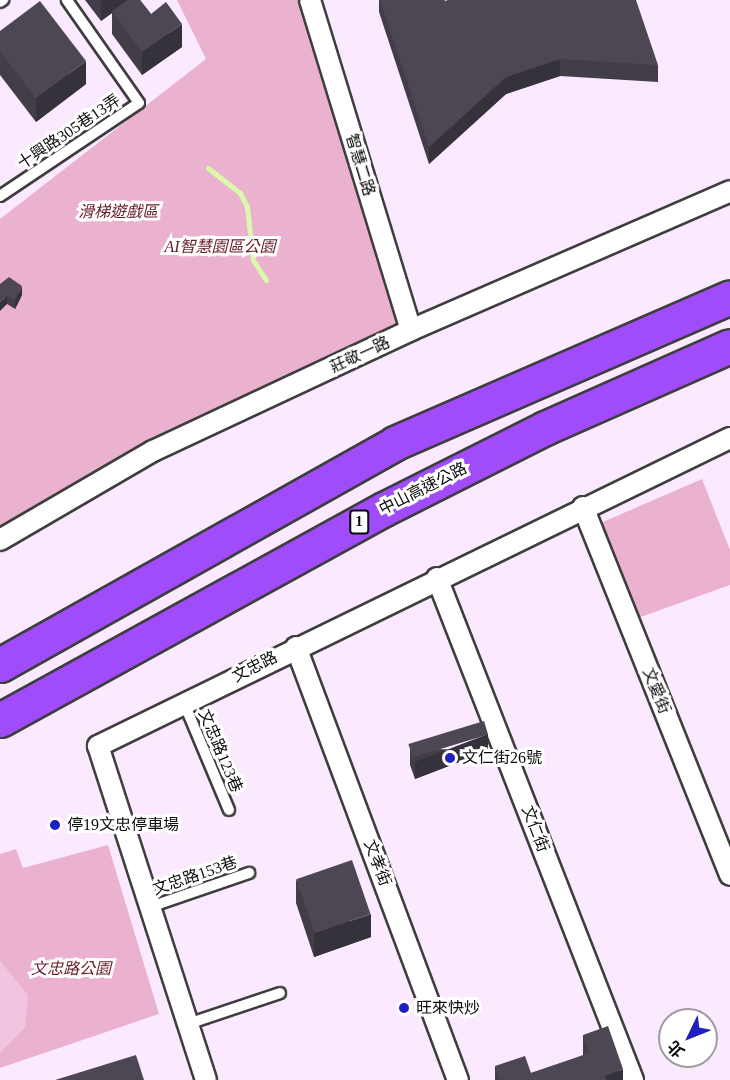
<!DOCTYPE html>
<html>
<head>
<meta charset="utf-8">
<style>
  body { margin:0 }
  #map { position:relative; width:730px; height:1080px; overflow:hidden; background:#fbeaff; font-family:"Times New Roman","Noto Sans TC",serif }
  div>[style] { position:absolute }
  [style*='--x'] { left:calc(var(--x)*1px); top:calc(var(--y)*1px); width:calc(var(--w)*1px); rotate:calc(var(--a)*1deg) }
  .green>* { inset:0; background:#eab2ce }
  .pitch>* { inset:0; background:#f1c5e0 }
  .stream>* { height:5px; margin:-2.5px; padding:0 2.5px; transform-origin:2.5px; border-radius:2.5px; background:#daf9ac }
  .roads { filter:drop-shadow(2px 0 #3e3e3e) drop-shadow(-2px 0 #3e3e3e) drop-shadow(0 2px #3e3e3e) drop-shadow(0 -2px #3e3e3e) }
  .lane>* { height:10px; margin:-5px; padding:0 5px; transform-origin:5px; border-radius:5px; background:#fff }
  .street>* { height:20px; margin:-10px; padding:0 10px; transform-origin:10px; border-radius:10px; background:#fff }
  .highway>* { height:33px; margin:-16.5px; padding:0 16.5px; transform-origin:16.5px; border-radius:16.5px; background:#a14cfa }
  .wall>* { inset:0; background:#423d48 }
  .shaded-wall>* { inset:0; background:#36323b }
  .building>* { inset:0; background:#4d4754; transform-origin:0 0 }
  .dots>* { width:16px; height:16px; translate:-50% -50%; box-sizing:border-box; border:3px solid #fff; border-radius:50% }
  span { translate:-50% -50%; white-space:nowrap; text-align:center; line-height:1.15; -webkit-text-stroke:6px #fff; paint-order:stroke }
  .shield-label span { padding:2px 4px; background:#fff; border:2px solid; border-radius:4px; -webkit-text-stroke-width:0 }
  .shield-label { font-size:15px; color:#0b0b0b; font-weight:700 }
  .street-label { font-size:16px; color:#0b0b0b }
  .park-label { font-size:16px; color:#651a27; font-style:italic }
  .poi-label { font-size:16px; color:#0b0b0b }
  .left { translate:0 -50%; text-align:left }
  .north { position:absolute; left:658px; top:1008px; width:60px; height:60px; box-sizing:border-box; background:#fff; border:2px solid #9d9d9d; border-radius:50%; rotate:227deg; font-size:16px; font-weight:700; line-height:24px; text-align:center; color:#0b0b0b }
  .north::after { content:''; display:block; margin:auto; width:21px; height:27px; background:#1e21c0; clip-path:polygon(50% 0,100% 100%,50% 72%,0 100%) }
</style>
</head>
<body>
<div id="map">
  <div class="green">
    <div style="clip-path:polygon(177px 0,308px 0,411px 330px,153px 451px,0 540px,0 219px,206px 59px)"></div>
    <div style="clip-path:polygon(702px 479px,730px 550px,730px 585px,638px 618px,596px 525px)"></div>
    <div style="clip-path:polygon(108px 845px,159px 1014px,0 1068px,0 854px,16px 849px,23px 868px)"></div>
  </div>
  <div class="pitch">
    <div style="clip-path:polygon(0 961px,28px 995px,25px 1027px,0 1053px)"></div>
  </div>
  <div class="stream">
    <div style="--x:208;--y:168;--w:41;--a:38"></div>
    <div style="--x:240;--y:193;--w:16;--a:63"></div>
    <div style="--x:247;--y:207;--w:53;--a:83.5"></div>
    <div style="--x:253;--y:260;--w:24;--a:57"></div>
  </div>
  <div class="roads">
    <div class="lane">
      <div style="--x:0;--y:2;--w:4;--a:-34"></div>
      <div style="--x:0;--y:196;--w:167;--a:-33.8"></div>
      <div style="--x:139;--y:103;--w:126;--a:-125"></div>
      <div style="--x:184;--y:703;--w:116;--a:67.2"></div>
      <div style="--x:150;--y:907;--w:105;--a:-19"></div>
      <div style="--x:188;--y:1024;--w:97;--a:-18.6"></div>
    </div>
    <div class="street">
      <div style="--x:310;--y:0;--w:345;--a:73"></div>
      <div style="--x:583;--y:507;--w:396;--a:68.2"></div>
      <div style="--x:0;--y:540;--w:177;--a:-30.2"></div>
      <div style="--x:153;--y:451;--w:285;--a:-25.1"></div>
      <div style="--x:411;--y:330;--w:348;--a:-23.5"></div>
      <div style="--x:437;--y:578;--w:539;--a:68.67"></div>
      <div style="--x:296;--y:647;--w:462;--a:69.5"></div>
      <div style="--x:206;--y:1080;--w:351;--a:-107.9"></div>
      <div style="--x:98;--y:746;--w:703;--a:-25.98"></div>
    </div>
    <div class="highway">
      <div style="--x:0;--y:665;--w:453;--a:-29.3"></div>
      <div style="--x:395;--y:443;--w:365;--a:-23.5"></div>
      <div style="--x:0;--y:720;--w:438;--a:-28.8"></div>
      <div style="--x:384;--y:509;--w:180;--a:-26.7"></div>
      <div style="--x:545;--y:428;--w:202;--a:-23.9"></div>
    </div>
  </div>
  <div class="wall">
    <div style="clip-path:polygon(85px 0,140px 0,151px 14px,182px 47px,142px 75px,112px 34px,112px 13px,101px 21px)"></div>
    <div style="clip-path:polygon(379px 0,444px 0,445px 1px,658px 65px,658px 82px,560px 76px,506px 94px,429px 164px,379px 12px)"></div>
    <div style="clip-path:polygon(0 31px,86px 84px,36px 122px,0 75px)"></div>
    <div style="clip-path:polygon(0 284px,22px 295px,15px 309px,7px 304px)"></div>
    <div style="clip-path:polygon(410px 748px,488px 751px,415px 779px,410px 765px)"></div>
    <div style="clip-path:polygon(296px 880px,371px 937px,314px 957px,296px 903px)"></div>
    <div style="clip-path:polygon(583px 1035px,623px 1080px,495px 1080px,495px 1066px,531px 1073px,583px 1056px)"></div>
  </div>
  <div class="shaded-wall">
    <div style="clip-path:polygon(101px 0,130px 0,112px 11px,112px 13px,101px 21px)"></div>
    <div style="clip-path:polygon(182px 24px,182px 47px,142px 75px,142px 52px)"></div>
    <div style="clip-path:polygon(560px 59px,560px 76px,506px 94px,429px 164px,429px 147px,506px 77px)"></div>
    <div style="clip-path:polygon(86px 61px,86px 84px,36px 122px,36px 98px)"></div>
    <div style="clip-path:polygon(22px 286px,22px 295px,15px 309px,15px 300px)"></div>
    <div style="clip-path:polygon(7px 296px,7px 304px,0 311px,0 302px)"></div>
    <div style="clip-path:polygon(488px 734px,488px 751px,415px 779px,415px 762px)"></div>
    <div style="clip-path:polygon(371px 914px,371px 937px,314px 957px,314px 933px)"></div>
    <div style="clip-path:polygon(623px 1069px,623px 1080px,605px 1080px,605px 1076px)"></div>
  </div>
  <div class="building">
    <div style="clip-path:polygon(128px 0,140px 0,151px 14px,166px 2px,182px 24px,142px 52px,112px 11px)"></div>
    <div style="clip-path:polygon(380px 0,444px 0,445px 1px,448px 0,636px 0,658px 65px,560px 59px,506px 77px,429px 147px)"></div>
    <div style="clip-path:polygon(40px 1px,86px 61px,36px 98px,0 51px,0 31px)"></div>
    <div style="clip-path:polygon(9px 277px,22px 286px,15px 300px,7px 296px,0 302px,0 284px)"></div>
    <div style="left:484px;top:721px;width:14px;height:79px;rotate:73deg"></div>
    <div style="left:352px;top:860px;width:57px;height:59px;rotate:71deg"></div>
    <div style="clip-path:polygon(608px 1026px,623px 1069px,605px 1076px,606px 1080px,500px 1080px,495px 1066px,525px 1056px,531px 1073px,589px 1053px,583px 1035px)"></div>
    <div style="clip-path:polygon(136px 1055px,144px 1080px,55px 1080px)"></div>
  </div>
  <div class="dots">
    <div style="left:450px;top:758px;background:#1e21c0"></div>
    <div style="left:55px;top:825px;background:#1e21c0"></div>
    <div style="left:404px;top:1008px;background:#1e21c0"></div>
  </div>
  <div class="shield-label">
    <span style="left:359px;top:522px">1</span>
  </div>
  <div class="street-label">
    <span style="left:69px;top:132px;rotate:-34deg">十興路305巷13弄</span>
    <span style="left:360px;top:165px;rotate:73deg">智慧二路</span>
    <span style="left:360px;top:355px;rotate:-25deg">莊敬一路</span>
    <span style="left:423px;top:489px;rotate:-27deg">中山高速公路</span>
    <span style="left:255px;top:667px;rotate:-27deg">文忠路</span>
    <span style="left:656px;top:691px;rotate:68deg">文愛街</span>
    <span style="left:220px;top:751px;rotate:67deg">文忠路123巷</span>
    <span style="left:535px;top:829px;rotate:69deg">文仁街</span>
    <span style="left:377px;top:863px;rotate:69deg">文孝街</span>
    <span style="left:195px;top:876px;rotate:-19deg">文忠路153巷</span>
  </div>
  <div class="park-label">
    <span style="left:118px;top:212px">滑梯遊戲區</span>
    <span style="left:220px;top:247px">AI智慧園區公園</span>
    <span style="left:71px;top:969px">文忠路公園</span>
  </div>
  <div class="poi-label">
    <span class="left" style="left:462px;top:758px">文仁街26號</span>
    <span class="left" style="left:67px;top:825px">停19文忠停車場</span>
    <span class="left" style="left:416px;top:1008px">旺來快炒</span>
  </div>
  <div class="north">北</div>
</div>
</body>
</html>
